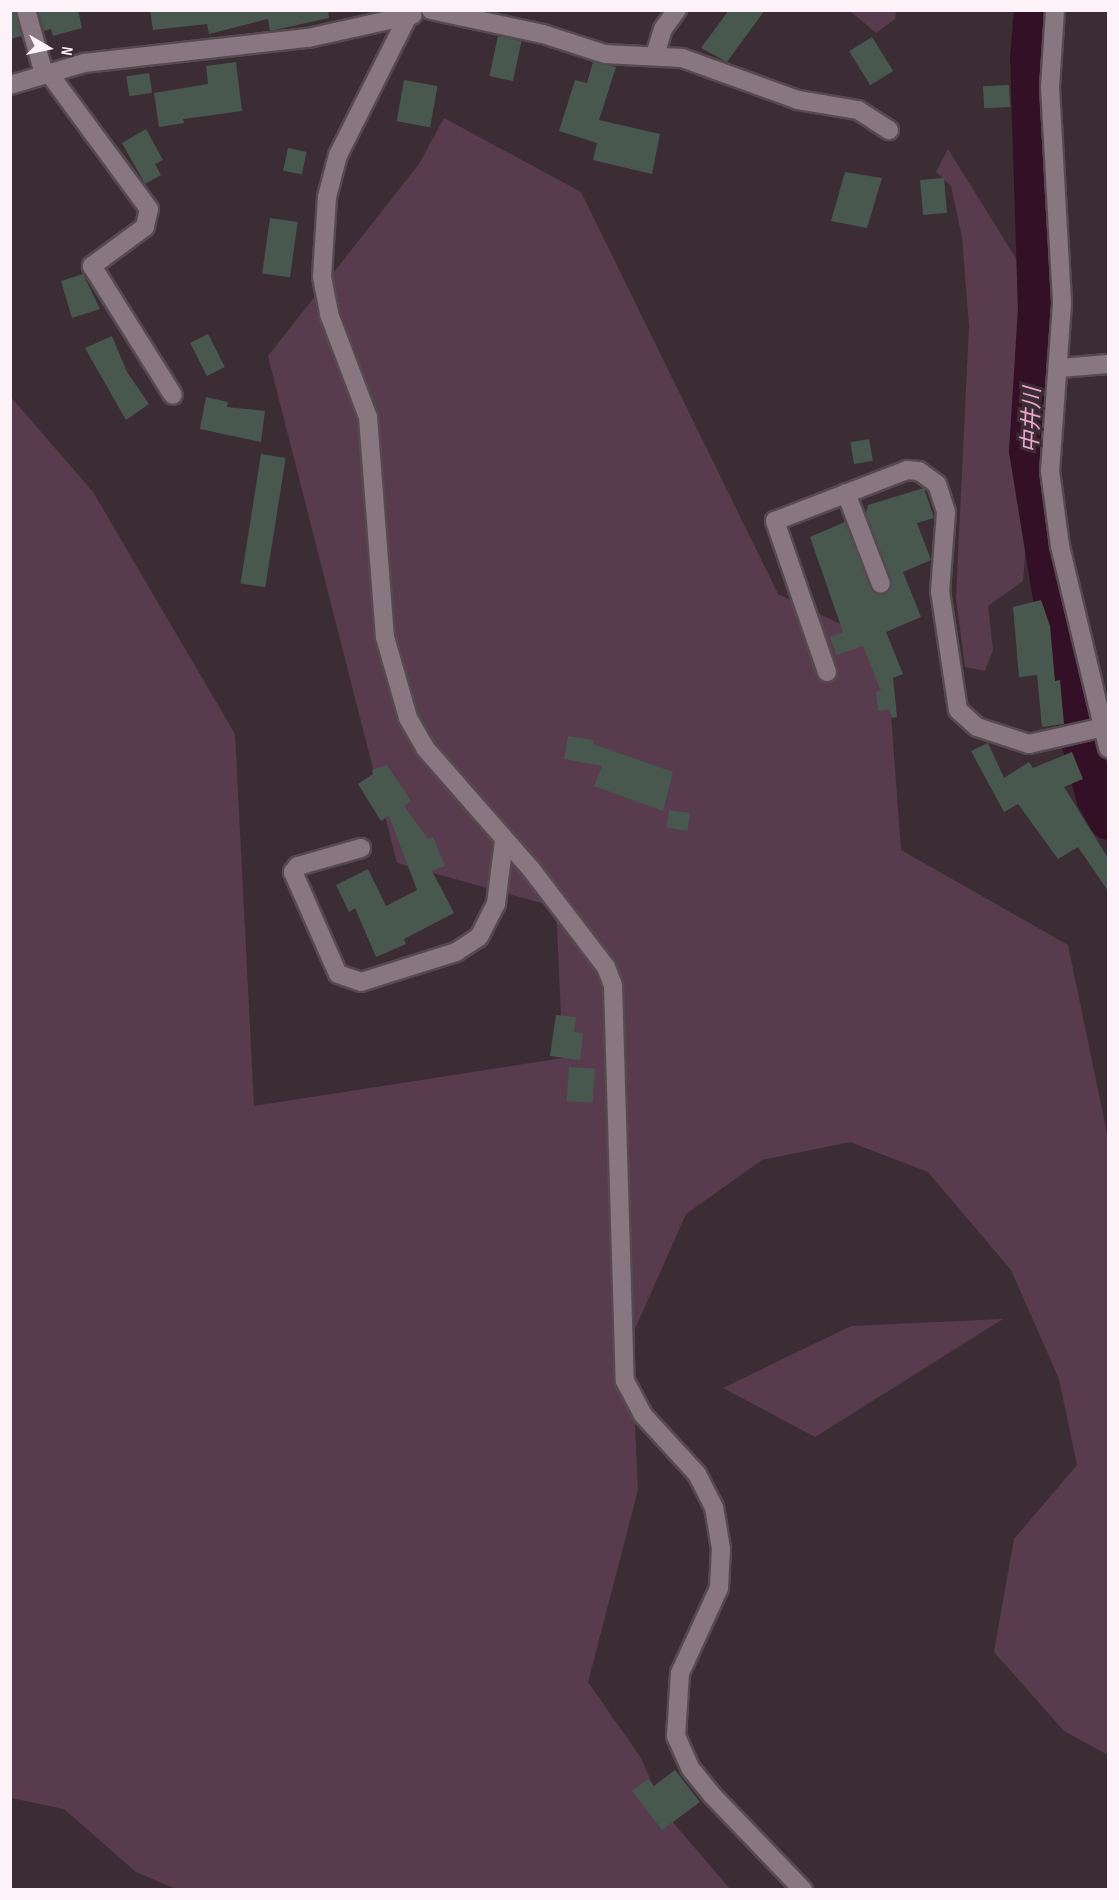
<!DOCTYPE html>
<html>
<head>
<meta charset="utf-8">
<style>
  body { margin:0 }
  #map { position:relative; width:1119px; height:1900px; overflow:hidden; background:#3c2d35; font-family:"Sofia Sans Condensed","Noto Sans JP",sans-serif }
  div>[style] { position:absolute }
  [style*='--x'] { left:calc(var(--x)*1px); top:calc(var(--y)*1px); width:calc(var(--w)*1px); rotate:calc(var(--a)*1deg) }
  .green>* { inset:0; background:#583c4d }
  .river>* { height:39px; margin:-19.5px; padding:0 19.5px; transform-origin:19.5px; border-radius:19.5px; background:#341027 }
  .building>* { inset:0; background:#48584e; transform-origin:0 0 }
  .roads { filter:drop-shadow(2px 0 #564a51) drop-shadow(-2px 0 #564a51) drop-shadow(0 2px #564a51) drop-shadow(0 -2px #564a51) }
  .minor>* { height:18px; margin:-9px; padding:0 9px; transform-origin:9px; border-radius:9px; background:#887680 }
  span { translate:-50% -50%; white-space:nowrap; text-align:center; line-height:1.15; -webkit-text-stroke:6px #3c2d35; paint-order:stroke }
  .water-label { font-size:22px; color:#eca7d0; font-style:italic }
  .frame { position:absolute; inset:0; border:12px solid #fcf2f7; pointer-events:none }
  .north { position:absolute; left:18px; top:18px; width:60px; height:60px; -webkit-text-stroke:4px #3c2d35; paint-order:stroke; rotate:99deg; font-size:16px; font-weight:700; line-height:24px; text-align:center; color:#fcf2f7 }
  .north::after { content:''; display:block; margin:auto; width:21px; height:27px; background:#fcf2f7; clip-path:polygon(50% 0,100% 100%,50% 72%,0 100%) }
</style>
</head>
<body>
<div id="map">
  <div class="green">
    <div style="clip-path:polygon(850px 11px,896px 11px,895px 19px,876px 33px)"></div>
    <div style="clip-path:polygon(444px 118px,581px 192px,778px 594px,886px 646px,901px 850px,1068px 945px,1108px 1138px,1108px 1755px,1064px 1731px,994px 1652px,1014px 1539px,1077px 1465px,1059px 1379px,1011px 1270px,928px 1172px,850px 1142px,762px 1160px,686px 1214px,631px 1338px,638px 1490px,588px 1682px,641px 1758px,665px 1813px,730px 1889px,176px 1889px,136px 1872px,64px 1809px,11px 1798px,10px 396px,93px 492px,235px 734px,254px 1106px,563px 1058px,556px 907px,397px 863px,268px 356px,419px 164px)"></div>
    <div style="clip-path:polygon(948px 149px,1025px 273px,1017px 498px,1026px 545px,1023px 581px,988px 606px,993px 650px,985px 671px,965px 667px,956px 598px,969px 326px,962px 237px,951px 186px,936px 172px)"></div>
    <div style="clip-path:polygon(1003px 1319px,815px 1437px,723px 1388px,851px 1326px)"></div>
  </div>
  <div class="river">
    <div style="--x:1033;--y:10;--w:47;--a:94.9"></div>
    <div style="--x:1029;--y:57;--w:251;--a:88.2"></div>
    <div style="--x:1037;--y:308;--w:142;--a:93.6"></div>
    <div style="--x:1028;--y:450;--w:249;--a:80.8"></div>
    <div style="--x:1068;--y:696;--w:105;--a:75"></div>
    <div style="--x:1095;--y:797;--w:26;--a:61"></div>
  </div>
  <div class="building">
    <div style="clip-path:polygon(10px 10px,15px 10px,22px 36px,10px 39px)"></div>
    <div style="clip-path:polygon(38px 10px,78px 10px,82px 28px,53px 36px,51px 29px,44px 31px)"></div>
    <div style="clip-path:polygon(150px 10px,328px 10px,329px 18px,270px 31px,268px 19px,209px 34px,207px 24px,153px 30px)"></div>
    <div style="clip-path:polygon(729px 10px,765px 10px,727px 62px,701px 48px)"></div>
    <div style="left:498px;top:36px;width:24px;height:41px;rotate:12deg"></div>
    <div style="left:872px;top:37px;width:40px;height:27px;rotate:58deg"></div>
    <div style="clip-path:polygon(236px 62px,242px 111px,183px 119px,184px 123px,159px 127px,154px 93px,208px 84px,206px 66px)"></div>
    <div style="clip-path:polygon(593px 62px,616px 67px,599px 120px,660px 134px,652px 174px,593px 160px,597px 143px,559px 131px,575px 80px,587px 83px)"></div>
    <div style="left:149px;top:73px;width:20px;height:23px;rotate:81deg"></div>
    <div style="left:404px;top:80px;width:34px;height:42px;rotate:10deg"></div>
    <div style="left:1009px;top:85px;width:22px;height:26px;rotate:87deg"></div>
    <div style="clip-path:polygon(146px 129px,163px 160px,155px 164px,161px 175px,145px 184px,122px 143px)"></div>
    <div style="left:288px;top:148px;width:19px;height:23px;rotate:12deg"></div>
    <div style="clip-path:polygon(845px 172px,882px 178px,867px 228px,831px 221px)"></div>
    <div style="left:944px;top:178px;width:35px;height:24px;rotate:85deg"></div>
    <div style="left:270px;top:218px;width:28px;height:56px;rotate:8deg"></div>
    <div style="clip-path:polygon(83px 274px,100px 309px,72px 318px,61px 281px)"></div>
    <div style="left:208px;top:334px;width:37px;height:20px;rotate:63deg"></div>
    <div style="clip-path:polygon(112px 336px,127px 372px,149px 404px,126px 420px,85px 348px)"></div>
    <div style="clip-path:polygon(206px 397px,228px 402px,227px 407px,265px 411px,261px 442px,200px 429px)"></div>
    <div style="left:869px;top:439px;width:22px;height:19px;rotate:80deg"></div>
    <div style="left:261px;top:454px;width:25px;height:131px;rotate:9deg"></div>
    <div style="clip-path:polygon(924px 488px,934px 518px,917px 523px,931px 560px,903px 572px,921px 617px,886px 632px,903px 674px,893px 678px,897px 717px,892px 718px,889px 709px,878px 711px,876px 692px,881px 691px,863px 646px,836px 655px,830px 637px,843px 632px,810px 537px,845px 522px,871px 589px,886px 594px,892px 581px,866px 513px,868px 505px)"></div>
    <div style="clip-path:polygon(1041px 600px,1050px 626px,1055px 681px,1060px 680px,1064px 724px,1042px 727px,1037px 675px,1019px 677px,1013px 607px)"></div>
    <div style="clip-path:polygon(568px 736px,594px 740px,593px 744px,673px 772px,663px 811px,594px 786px,602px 766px,564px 759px)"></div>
    <div style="clip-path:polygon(988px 743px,1004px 778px,1029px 762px,1033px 768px,1072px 752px,1083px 779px,1064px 787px,1108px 858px,1108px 891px,1078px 847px,1058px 859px,1018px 804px,1004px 812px,971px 751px)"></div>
    <div style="clip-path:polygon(387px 765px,411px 801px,404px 806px,428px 839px,433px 837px,445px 866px,432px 871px,454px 913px,404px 939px,406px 944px,376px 957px,355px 908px,349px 912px,336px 885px,368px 869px,386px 906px,417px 890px,389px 816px,381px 821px,358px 784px,373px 774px,372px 770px)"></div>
    <div style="left:669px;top:810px;width:21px;height:18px;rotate:8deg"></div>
    <div style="clip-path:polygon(556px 1015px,576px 1017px,574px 1032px,583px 1033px,580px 1060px,550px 1056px)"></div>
    <div style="left:569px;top:1067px;width:26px;height:34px;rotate:4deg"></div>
    <div style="clip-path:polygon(675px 1770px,700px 1802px,662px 1830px,632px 1791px,648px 1779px,654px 1786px)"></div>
  </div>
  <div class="roads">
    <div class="minor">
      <div style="--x:26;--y:10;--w:66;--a:74.3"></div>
      <div style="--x:411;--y:10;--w:162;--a:116.7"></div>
      <div style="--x:338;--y:155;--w:43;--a:104.7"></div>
      <div style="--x:327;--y:197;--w:80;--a:93.6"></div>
      <div style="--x:322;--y:277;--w:38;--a:79"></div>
      <div style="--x:329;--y:314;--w:110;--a:69.3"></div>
      <div style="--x:368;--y:417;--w:221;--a:85.6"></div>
      <div style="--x:385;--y:637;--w:84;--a:74.1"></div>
      <div style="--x:408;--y:718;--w:34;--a:60"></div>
      <div style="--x:425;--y:748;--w:161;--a:48.8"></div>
      <div style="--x:531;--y:869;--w:123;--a:52.6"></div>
      <div style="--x:606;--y:967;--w:19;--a:69"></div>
      <div style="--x:613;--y:985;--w:396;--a:88.3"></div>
      <div style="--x:625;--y:1381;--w:38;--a:62"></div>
      <div style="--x:643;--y:1415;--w:80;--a:47.5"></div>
      <div style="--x:697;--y:1474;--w:37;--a:63"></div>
      <div style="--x:714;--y:1507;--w:43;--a:80.5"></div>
      <div style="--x:721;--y:1549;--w:39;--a:93"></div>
      <div style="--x:719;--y:1588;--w:94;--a:114.6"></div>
      <div style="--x:680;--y:1673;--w:63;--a:93.6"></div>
      <div style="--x:676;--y:1736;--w:36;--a:66"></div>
      <div style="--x:691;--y:1769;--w:33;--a:51"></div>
      <div style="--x:712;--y:1795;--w:132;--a:46.2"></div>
      <div style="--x:431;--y:10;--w:115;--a:12.1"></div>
      <div style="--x:543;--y:34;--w:65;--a:17.9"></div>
      <div style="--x:605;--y:54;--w:77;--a:3"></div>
      <div style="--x:682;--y:58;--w:123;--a:19.9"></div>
      <div style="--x:798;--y:100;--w:61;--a:9.5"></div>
      <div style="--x:858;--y:110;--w:37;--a:33"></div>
      <div style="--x:1055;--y:10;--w:77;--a:93.7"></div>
      <div style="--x:1050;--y:87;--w:217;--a:86.8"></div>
      <div style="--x:1062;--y:304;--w:167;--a:94.1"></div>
      <div style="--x:1050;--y:471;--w:76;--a:82.4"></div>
      <div style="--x:1060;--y:546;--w:208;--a:76.6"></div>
      <div style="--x:655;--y:55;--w:27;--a:-73"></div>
      <div style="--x:663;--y:29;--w:24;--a:-54"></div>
      <div style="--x:48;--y:72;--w:170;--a:53.6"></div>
      <div style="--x:149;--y:209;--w:18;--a:103"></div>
      <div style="--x:145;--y:227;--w:66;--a:143.7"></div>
      <div style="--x:92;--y:266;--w:152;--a:57.9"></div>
      <div style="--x:10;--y:85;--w:77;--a:-16.6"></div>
      <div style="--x:84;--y:63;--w:225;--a:-6.4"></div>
      <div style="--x:308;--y:38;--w:107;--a:-12.5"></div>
      <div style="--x:1060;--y:368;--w:48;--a:-4.8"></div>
      <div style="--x:846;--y:493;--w:97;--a:69"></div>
      <div style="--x:827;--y:672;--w:160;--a:-109"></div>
      <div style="--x:775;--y:521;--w:142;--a:-21.1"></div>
      <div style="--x:907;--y:470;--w:12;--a:5"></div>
      <div style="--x:919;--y:471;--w:22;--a:36"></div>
      <div style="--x:937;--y:484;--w:29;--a:72"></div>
      <div style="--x:946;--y:512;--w:79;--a:94.3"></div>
      <div style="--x:940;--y:591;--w:120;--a:81.4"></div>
      <div style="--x:958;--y:710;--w:25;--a:42"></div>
      <div style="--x:977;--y:727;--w:55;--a:18.1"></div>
      <div style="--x:1029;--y:744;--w:77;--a:-12.8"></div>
      <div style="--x:361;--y:848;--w:66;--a:164.1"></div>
      <div style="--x:298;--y:866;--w:8;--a:130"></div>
      <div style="--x:293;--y:872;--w:111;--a:66.2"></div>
      <div style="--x:338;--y:974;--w:24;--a:19"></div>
      <div style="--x:361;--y:982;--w:100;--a:-17.5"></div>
      <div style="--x:456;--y:952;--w:27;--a:-33"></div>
      <div style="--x:479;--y:937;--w:37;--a:-63"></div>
      <div style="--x:496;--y:904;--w:64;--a:-82.8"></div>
    </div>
  </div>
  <div class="water-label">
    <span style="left:1032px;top:420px;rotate:-88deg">中井川</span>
  </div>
  <div class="frame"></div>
  <div class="north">N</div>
</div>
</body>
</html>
